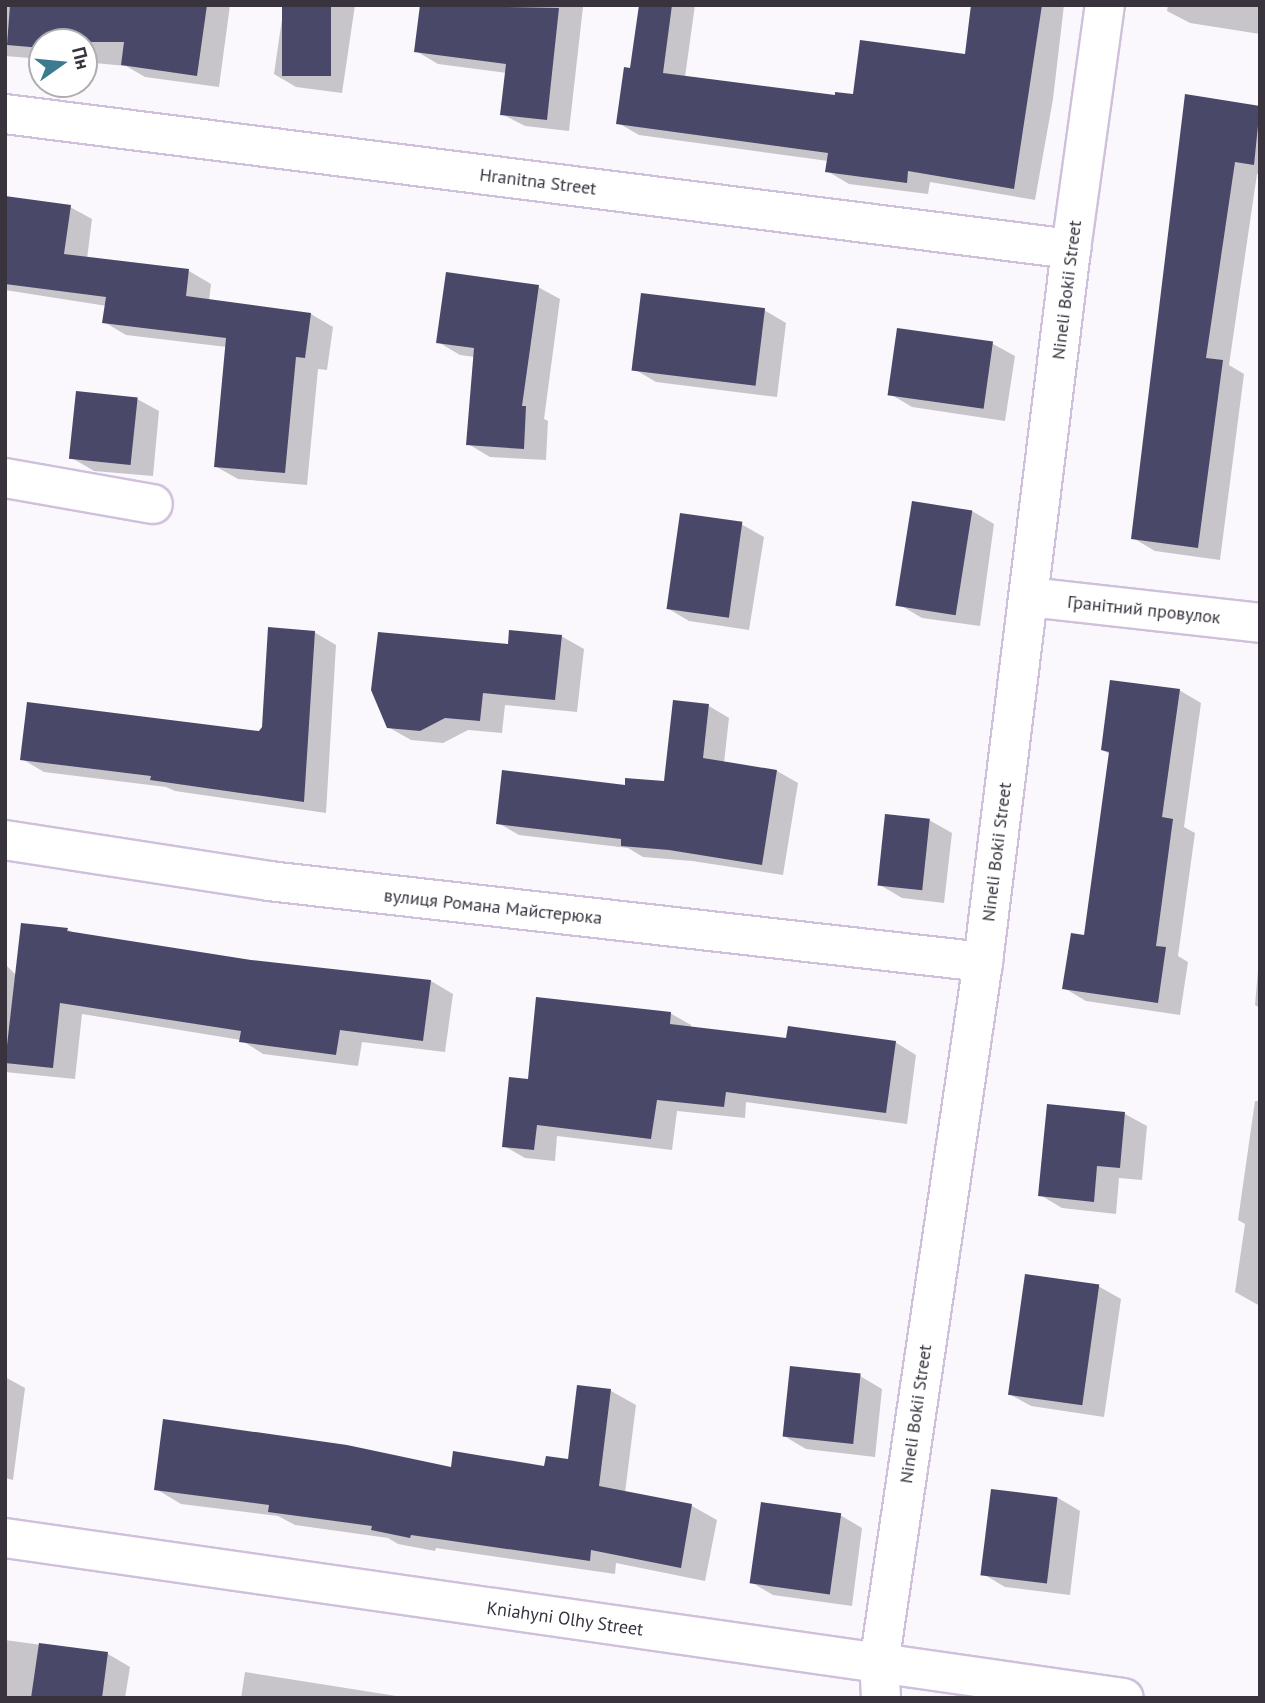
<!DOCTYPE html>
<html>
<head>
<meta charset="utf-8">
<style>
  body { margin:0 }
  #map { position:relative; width:1265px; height:1703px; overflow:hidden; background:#faf7fd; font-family:"PT Sans",sans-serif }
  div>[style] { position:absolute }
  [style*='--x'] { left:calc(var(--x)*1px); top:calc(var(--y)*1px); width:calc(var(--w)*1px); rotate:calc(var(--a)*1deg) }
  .shadow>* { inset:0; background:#0003 }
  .building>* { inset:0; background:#4a4868; transform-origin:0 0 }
  .roads { filter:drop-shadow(2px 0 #cfc0db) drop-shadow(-2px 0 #cfc0db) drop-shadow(0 2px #cfc0db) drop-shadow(0 -2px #cfc0db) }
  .minor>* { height:38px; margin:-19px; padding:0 19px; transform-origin:19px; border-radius:19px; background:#fff }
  span { translate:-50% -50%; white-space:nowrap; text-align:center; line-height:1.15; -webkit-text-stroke:7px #fff; paint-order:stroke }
  .street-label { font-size:18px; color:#39333e }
  .frame { position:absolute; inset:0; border:7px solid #39333e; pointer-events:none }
  .north { position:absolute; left:28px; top:28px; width:70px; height:70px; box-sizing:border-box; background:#fff; border:2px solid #b0adb2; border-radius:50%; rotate:75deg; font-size:19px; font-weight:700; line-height:28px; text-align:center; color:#39333e }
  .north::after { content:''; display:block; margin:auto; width:24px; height:32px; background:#3b7a8f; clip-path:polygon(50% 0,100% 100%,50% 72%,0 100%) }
</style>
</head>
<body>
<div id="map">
  <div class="shadow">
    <div style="clip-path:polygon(5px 5px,230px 5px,219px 87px,145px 77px,126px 66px,84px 62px,84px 42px,42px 42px,42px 59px,5px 56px)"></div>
    <div style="clip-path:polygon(284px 5px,355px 5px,342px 93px,296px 87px,274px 74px)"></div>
    <div style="clip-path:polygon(422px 5px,583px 7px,569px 131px,525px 126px,502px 114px,507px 73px,438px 64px,416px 51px)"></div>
    <div style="clip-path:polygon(640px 5px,695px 5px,685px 77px,836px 97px,854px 96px,966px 56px,973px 5px,1064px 5px,1053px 99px,1035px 200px,930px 182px,928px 194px,849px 184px,827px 171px,828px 161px,639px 135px,618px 123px,632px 70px)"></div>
    <div style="clip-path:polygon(1168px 5px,1260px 5px,1260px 34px,1190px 23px,1167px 11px)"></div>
    <div style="clip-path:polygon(1186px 96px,1260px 108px,1260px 174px,1257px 174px,1229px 365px,1244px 374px,1220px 560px,1155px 551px,1133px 538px)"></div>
    <div style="clip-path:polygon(5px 198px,70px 207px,92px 219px,87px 259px,189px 271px,211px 284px,209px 301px,311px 314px,333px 327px,327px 370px,318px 369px,307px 485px,238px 479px,215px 466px,227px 347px,126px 335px,104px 322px,107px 306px,5px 290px)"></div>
    <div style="clip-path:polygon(538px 287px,560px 299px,544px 419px,548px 421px,546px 460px,490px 457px,468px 444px,475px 357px,460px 355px,438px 342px)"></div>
    <div style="clip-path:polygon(764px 310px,786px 323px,777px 397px,656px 382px,634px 369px)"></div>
    <div style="clip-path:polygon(993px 344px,1015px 356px,1005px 421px,912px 407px,890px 394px)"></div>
    <div style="clip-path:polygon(137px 399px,159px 411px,153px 476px,94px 471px,72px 458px)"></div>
    <div style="clip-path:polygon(972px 511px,994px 524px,980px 626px,922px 618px,900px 605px)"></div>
    <div style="clip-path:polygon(741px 524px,764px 537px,749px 630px,689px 621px,667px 608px)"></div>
    <div style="clip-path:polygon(314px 632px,336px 645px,326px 813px,175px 791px,166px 787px,44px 772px,22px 759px,260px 733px)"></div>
    <div style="clip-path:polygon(561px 636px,584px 649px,577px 712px,505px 705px,502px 733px,468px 730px,443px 743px,411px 740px,388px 727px,509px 646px)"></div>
    <div style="clip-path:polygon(1179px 690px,1201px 703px,1184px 827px,1195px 833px,1178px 956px,1188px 962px,1180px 1015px,1086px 1001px,1064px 988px,1085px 937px,1110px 754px,1102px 750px)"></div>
    <div style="clip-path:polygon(709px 706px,729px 718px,724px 763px,777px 771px,798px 783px,783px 875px,692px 861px,643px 857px,628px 848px,519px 835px,498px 823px,627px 787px,665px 783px)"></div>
    <div style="clip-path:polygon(929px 820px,952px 833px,944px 903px,902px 898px,880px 885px)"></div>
    <div style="clip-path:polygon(67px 929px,75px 934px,251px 961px,431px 981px,453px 994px,445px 1052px,362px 1042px,358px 1066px,263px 1054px,241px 1040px,82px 1014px,75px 1079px,5px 1072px,5px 964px,17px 976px)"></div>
    <div style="clip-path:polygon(1258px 971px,1260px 972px,1260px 1008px,1255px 1005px)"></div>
    <div style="clip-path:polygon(670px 1013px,691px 1025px,691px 1029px,788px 1040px,895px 1042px,916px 1055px,907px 1124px,746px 1102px,745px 1118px,677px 1111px,672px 1150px,557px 1136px,555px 1161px,525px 1158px,504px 1146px,529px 1081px)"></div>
    <div style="clip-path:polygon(1255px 1101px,1260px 1101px,1260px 1306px,1235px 1292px,1245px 1224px,1238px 1220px)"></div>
    <div style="clip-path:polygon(1125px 1114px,1147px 1126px,1142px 1180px,1119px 1178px,1116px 1214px,1062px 1208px,1040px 1195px)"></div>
    <div style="clip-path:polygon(1098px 1286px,1121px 1299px,1104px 1417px,1031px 1406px,1009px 1394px)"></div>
    <div style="clip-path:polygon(860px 1376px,882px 1389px,875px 1457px,806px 1449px,784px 1436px)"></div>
    <div style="clip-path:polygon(5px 1377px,25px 1388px,13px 1480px,5px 1478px)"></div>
    <div style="clip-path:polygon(579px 1387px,611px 1391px,636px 1405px,625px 1493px,692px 1506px,717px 1520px,705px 1581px,616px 1563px,615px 1574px,436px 1548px,435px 1551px,398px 1544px,388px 1538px,295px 1525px,278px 1516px,181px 1504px,156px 1489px,452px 1469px,546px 1468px,569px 1461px)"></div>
    <div style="clip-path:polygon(1058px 1498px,1080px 1511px,1070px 1595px,1005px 1587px,983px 1574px)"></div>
    <div style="clip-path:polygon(840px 1515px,862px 1528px,852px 1606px,773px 1595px,751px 1582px)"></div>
    <div style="clip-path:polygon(5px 1640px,108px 1654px,130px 1667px,125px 1698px,5px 1698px)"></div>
    <div style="clip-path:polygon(245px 1672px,409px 1698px,241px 1698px)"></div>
  </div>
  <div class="building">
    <div style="clip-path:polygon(10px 5px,207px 5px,197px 76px,121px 65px,124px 42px,42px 42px,42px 48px,7px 45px)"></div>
    <div style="left:282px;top:5px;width:49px;height:71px"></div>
    <div style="clip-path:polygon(420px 5px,559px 8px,547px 120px,500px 115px,506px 64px,414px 52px)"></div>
    <div style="clip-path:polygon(639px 5px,672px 5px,663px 73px,835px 95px,835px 92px,853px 94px,860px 40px,965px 54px,971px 5px,1042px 5px,1014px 189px,908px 171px,907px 183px,825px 172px,828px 153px,616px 124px,624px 67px,630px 68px)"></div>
    <div style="clip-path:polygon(1185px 94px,1260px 106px,1254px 165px,1235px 162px,1206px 358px,1223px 360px,1198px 548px,1131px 539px)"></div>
    <div style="clip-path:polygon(5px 196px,71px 205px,64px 254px,189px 269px,186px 296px,311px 313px,305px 358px,296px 357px,285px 473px,214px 467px,226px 338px,102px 323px,106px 297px,5px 284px)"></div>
    <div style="clip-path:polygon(446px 272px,539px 285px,522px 406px,526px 406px,524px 449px,466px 445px,474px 348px,436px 343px)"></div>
    <div style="left:641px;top:293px;width:125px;height:78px;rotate:7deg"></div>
    <div style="left:897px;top:328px;width:97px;height:68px;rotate:8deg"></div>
    <div style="left:76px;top:391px;width:62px;height:68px;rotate:6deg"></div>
    <div style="left:912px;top:501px;width:61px;height:106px;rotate:9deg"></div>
    <div style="left:680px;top:513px;width:63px;height:97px;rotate:8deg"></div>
    <div style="clip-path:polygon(268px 627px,315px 631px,304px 802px,150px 780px,151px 776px,20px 760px,27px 702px,259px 731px,262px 727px)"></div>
    <div style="clip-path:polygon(509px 630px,562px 635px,555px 700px,483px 693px,480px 721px,445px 718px,420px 731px,387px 728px,371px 690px,378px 632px,508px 644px)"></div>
    <div style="clip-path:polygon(1110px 680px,1180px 689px,1162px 817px,1173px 819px,1156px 946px,1166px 947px,1158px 1003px,1062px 989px,1071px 933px,1084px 935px,1109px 752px,1101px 750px)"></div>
    <div style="clip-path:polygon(673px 700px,709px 704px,703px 758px,777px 770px,762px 865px,669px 850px,621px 846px,621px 839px,496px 824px,502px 770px,625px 785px,625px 778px,664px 781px)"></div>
    <div style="left:885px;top:814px;width:45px;height:72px;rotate:6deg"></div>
    <div style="clip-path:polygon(21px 923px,68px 928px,67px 931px,251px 960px,431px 980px,423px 1041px,340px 1030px,336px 1055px,239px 1042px,241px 1031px,60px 1003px,53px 1068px,5px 1063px)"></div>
    <div style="clip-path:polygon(536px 997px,671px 1012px,670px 1024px,786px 1038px,788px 1026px,896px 1041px,886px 1113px,726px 1092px,724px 1107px,657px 1100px,651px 1139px,537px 1125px,534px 1150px,502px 1147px,509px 1077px,528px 1079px)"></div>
    <div style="clip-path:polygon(1047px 1104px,1125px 1112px,1120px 1168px,1097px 1166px,1094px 1202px,1038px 1196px)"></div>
    <div style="left:1025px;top:1274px;width:75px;height:122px;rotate:8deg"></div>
    <div style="left:790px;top:1366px;width:71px;height:71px;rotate:6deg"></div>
    <div style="clip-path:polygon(577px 1385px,611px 1389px,599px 1486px,692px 1504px,681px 1568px,591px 1550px,590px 1561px,411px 1535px,410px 1538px,371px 1530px,372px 1526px,268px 1512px,269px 1505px,154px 1490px,163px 1419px,347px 1445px,451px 1467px,453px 1451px,544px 1466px,546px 1456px,568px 1459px)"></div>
    <div style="left:991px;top:1489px;width:67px;height:87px;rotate:7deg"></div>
    <div style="left:761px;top:1502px;width:81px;height:82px;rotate:8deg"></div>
    <div style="clip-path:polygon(39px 1643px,108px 1652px,102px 1698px,31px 1698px)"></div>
  </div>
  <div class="roads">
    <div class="minor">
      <div style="--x:5;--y:114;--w:1075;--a:7.22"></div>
      <div style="--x:5;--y:478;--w:150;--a:10"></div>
      <div style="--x:1029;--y:597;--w:232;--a:6.4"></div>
      <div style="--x:5;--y:840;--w:267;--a:8.8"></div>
      <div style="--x:269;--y:881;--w:719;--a:6.47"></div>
      <div style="--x:5;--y:1538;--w:1130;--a:8.14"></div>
      <div style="--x:881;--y:1698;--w:34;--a:-93"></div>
      <div style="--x:879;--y:1664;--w:710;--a:-81.57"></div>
      <div style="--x:983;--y:962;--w:718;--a:-82.96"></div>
      <div style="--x:1071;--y:249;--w:246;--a:-82.1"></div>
    </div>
  </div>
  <div class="street-label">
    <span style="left:538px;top:182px;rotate:7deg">Hranitna Street</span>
    <span style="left:1067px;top:290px;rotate:-83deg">Nineli Bokii Street</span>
    <span style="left:1144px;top:610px;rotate:6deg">Гранітний провулок</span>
    <span style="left:997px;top:852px;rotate:-83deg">Nineli Bokii Street</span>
    <span style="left:493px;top:907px;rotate:6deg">вулиця Романа Майстерюка</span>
    <span style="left:916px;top:1414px;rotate:-82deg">Nineli Bokii Street</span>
    <span style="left:565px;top:1619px;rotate:8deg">Kniahyni Olhy Street</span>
  </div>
  <div class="frame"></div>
  <div class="north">Пн</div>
</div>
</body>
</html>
